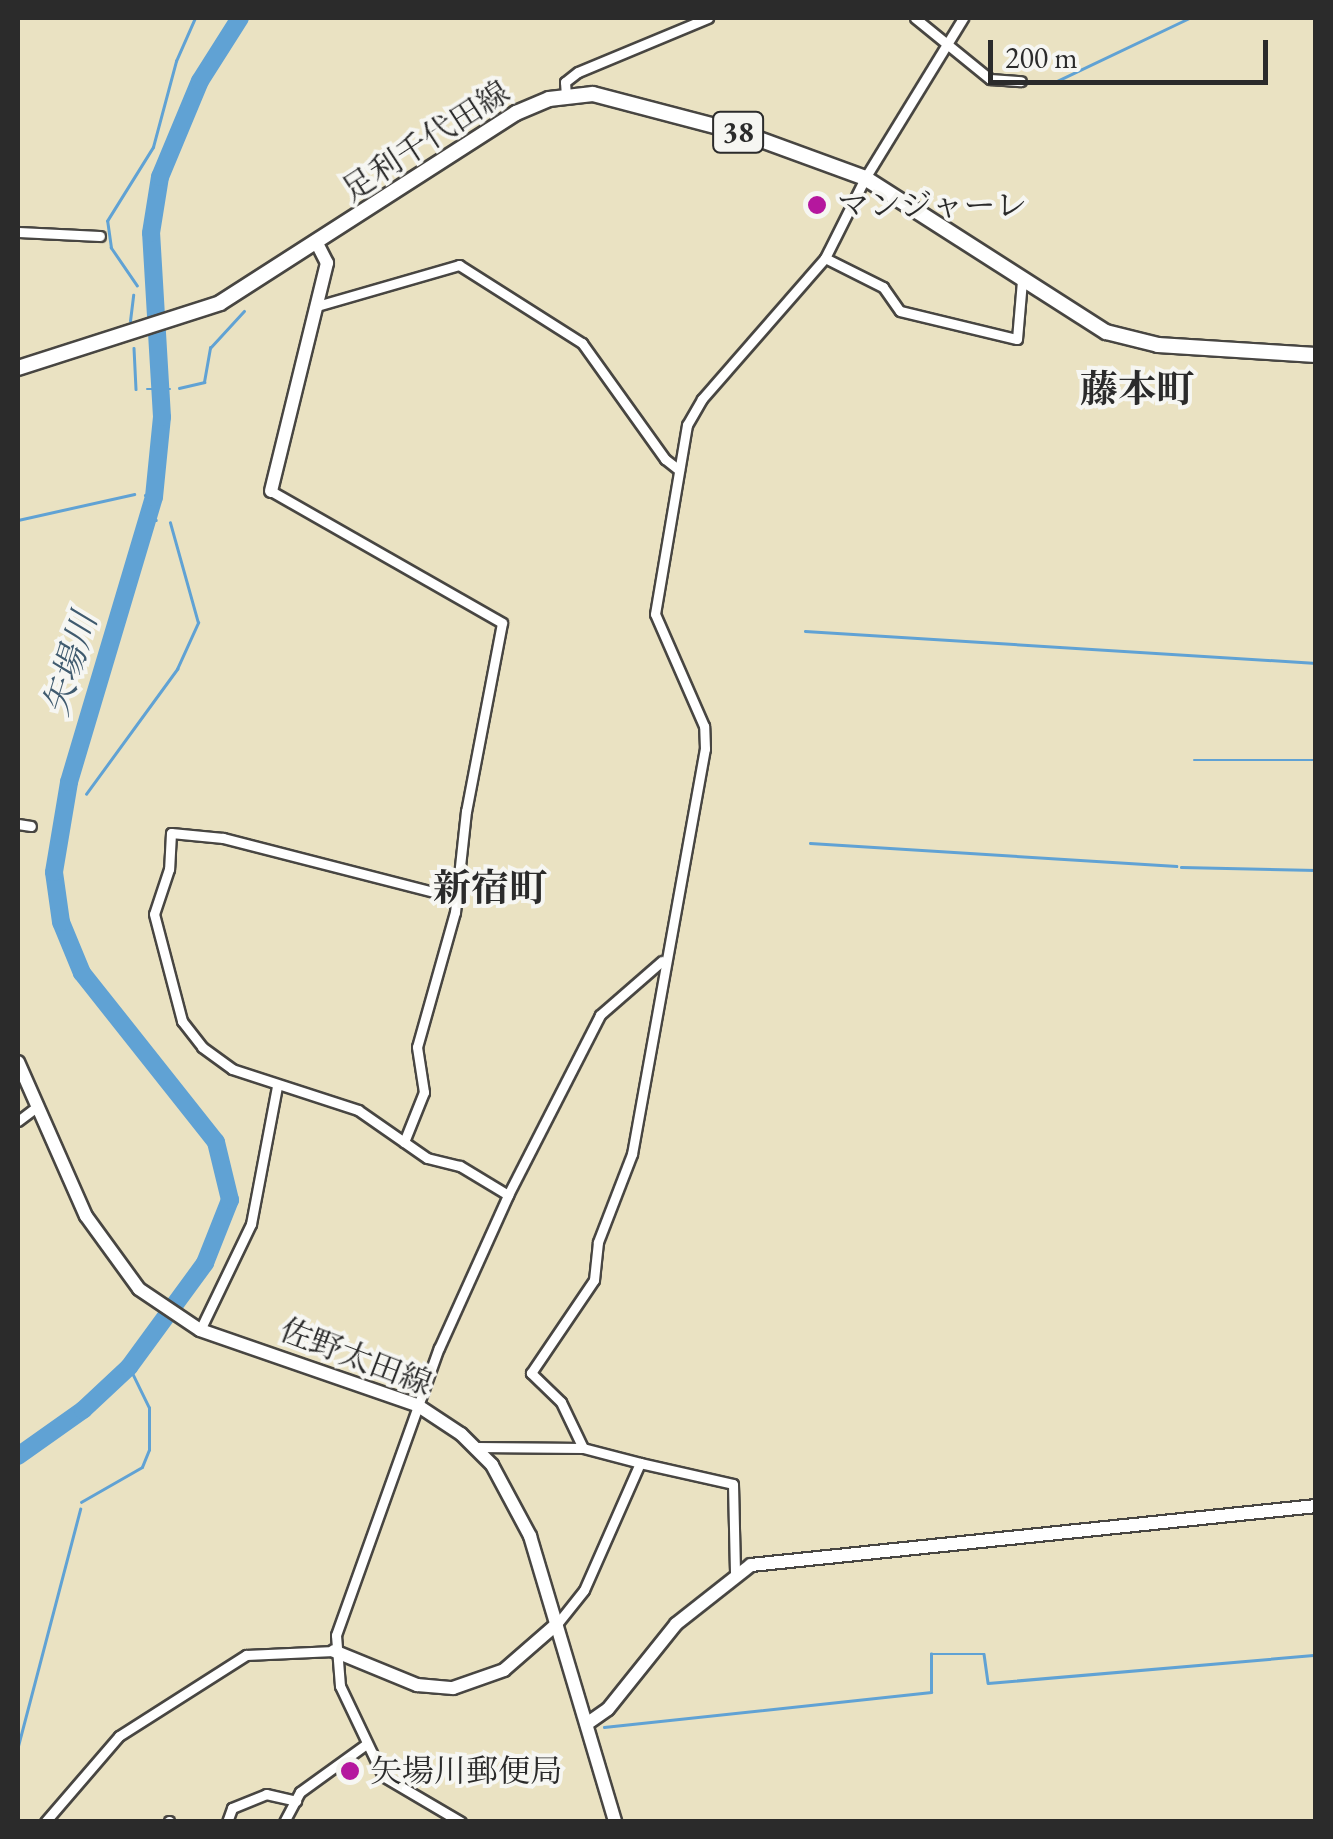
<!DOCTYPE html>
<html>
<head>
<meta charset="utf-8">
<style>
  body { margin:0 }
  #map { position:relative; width:1333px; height:1839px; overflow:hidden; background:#eae2c2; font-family:"EB Garamond","Noto Serif JP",serif }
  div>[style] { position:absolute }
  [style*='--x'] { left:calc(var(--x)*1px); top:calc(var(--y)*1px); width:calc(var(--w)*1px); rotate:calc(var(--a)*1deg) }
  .stream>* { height:2.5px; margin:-1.25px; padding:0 1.25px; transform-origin:1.25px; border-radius:1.25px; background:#60a2d4 }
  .river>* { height:18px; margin:-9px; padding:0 9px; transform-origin:9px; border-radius:9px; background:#60a2d4 }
  .roads { filter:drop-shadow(2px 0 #484642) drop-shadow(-2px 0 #484642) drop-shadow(0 2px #484642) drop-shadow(0 -2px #484642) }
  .street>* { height:9px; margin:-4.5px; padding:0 4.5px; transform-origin:4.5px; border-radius:4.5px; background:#fff }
  .secondary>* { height:12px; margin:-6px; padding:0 6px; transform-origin:6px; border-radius:6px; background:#fff }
  .primary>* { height:14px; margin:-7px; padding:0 7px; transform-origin:7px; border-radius:7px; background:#fff }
  .dots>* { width:28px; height:28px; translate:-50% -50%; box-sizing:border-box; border:5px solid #f6f6f2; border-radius:50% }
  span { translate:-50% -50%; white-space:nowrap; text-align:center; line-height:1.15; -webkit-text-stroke:8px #f6f6f2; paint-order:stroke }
  .shield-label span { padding:2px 8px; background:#f6f6f2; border:2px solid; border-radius:8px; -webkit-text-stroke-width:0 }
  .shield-label { font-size:30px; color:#2b2b2b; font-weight:700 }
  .street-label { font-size:32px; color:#2b2b2b }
  .poi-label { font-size:32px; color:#2b2b2b }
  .left { translate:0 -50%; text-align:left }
  .water-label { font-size:35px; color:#405b6f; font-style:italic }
  .quarter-label { font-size:38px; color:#2b2b2b; font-weight:700 }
  .frame { position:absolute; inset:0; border:20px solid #2b2b2b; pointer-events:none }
  .scale { position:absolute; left:988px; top:40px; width:280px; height:45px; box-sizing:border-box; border:5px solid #2b2b2b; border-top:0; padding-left:12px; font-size:30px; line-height:35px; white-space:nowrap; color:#2b2b2b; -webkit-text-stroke:8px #f6f6f2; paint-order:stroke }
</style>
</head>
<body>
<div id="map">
  <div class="stream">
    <div style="--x:1053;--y:83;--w:151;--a:-25.5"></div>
    <div style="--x:137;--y:286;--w:46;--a:-124.4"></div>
    <div style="--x:111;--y:248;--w:27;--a:-98"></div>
    <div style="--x:107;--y:221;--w:87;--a:-58.1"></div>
    <div style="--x:153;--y:147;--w:89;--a:-75"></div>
    <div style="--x:176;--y:61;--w:47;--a:-66.2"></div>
    <div style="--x:130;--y:321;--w:26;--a:-83"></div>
    <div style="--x:134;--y:348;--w:41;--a:87.2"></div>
    <div style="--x:179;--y:388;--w:26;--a:-13"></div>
    <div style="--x:204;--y:382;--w:35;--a:-80"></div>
    <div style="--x:210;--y:348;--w:50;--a:-47.4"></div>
    <div style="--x:147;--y:389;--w:23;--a:0"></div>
    <div style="--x:145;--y:495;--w:9;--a:13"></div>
    <div style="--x:149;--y:518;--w:7;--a:16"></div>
    <div style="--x:18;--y:520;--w:119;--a:-12.6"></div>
    <div style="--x:805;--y:631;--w:512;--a:3.58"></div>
    <div style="--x:1194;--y:760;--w:122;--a:0"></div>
    <div style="--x:86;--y:794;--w:155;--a:-53.9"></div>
    <div style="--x:177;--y:669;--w:51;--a:-65.5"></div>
    <div style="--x:198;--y:623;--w:104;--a:-105.6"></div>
    <div style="--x:810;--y:843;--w:367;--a:3.6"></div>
    <div style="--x:1181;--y:867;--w:135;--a:1.3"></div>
    <div style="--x:81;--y:1502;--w:70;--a:-29.8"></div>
    <div style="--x:142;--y:1467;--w:18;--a:-68"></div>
    <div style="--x:149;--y:1450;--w:42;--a:-90"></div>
    <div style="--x:149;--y:1408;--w:46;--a:-116"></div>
    <div style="--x:604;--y:1727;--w:329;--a:-6.1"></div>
    <div style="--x:931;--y:1692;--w:38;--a:-90"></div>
    <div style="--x:931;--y:1654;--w:53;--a:0"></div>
    <div style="--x:984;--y:1654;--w:29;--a:82"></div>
    <div style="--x:988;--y:1683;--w:329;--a:-4.9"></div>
    <div style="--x:18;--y:1746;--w:245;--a:-75.3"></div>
  </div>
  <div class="river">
    <div style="--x:18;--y:1456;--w:80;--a:-35.3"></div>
    <div style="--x:83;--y:1410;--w:63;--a:-43.1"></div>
    <div style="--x:129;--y:1367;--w:129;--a:-53.8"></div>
    <div style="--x:205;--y:1263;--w:68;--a:-68.4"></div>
    <div style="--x:230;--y:1200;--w:60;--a:-103.6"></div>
    <div style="--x:216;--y:1142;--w:216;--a:-128.4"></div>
    <div style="--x:82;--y:973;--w:55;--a:-112.4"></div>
    <div style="--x:61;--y:922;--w:50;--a:-98"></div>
    <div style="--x:54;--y:872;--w:91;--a:-80.5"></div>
    <div style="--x:69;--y:782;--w:297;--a:-73.4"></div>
    <div style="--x:154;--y:497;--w:80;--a:-84.3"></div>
    <div style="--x:162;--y:417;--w:184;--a:-93.4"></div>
    <div style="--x:151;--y:233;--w:57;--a:-80.9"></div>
    <div style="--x:160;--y:177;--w:104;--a:-67.4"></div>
    <div style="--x:200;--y:81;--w:75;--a:-57.6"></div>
  </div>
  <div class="roads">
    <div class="street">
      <div style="--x:915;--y:18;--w:97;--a:39.1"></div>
      <div style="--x:990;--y:79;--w:31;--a:4"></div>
      <div style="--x:566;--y:96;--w:14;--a:-94"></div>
      <div style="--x:565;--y:82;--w:16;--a:-38"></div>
      <div style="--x:578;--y:72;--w:141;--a:-22.6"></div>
      <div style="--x:18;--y:232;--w:82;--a:2.8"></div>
      <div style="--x:825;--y:258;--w:65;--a:26.6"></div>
      <div style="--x:883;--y:287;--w:29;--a:55"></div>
      <div style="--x:900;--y:311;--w:120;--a:13.5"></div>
      <div style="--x:1017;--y:339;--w:58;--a:-85.1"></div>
      <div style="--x:317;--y:306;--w:148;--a:-16.1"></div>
      <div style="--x:459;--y:265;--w:146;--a:32.4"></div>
      <div style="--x:582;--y:343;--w:143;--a:54.4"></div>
      <div style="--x:665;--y:459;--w:18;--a:38"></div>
      <div style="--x:271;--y:491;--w:266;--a:29.7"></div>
      <div style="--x:502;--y:623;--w:191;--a:100.8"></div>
      <div style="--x:466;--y:811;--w:102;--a:96.2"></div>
      <div style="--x:455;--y:912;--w:140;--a:105.7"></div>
      <div style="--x:417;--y:1047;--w:46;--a:81.2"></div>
      <div style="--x:424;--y:1092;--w:54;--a:111.8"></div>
      <div style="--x:18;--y:824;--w:13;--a:9"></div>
      <div style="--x:457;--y:898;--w:242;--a:-165.6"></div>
      <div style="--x:223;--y:838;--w:52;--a:-174.5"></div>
      <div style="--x:171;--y:833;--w:36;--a:93"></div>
      <div style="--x:169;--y:869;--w:47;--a:108.4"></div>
      <div style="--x:154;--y:914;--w:111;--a:75.3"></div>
      <div style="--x:182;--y:1021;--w:33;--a:52"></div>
      <div style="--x:202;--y:1047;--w:37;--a:36"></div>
      <div style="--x:232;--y:1069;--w:133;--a:18"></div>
      <div style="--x:358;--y:1110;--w:84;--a:34.8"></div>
      <div style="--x:427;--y:1158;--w:34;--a:14"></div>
      <div style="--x:460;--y:1166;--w:56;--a:31.1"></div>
      <div style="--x:18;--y:1121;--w:25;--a:-37"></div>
      <div style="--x:200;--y:1330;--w:118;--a:-64.3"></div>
      <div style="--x:251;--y:1224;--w:140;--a:-79.3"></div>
      <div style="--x:476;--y:1447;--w:107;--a:0.5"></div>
      <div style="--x:583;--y:1448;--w:59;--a:14.7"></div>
      <div style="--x:583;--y:1448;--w:51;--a:-115.6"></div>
      <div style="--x:561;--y:1402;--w:42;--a:-136"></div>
      <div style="--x:531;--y:1373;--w:112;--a:-55.9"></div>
      <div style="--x:594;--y:1280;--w:38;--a:-84"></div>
      <div style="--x:598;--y:1242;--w:94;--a:-68.9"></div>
      <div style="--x:632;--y:1154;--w:412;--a:-79.8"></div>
      <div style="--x:705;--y:749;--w:23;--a:-92"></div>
      <div style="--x:704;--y:726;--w:122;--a:-113.6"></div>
      <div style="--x:655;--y:614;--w:192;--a:-80.4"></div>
      <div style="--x:687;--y:425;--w:30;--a:-60"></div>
      <div style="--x:702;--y:399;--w:187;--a:-48.9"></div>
      <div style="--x:825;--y:258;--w:89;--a:-63.4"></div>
      <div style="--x:865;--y:178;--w:188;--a:-58.5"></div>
      <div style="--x:557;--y:1624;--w:43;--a:-51.5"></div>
      <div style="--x:584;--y:1590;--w:139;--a:-66.2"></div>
      <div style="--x:640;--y:1463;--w:95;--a:12.7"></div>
      <div style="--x:733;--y:1484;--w:91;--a:88.7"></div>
      <div style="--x:45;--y:1822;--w:113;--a:-49.3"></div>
      <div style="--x:119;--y:1736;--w:151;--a:-32.5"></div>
      <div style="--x:246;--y:1655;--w:88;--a:-2.6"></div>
      <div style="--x:169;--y:1822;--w:1;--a:-90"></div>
      <div style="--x:227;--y:1822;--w:15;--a:-70"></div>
      <div style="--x:232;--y:1808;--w:37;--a:-22"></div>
      <div style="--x:266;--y:1794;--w:31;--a:13"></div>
      <div style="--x:284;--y:1822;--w:34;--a:-62"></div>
      <div style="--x:300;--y:1792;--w:80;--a:-35.9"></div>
      <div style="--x:461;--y:1822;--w:91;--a:-149.5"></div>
      <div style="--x:383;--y:1776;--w:100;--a:-115.5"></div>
      <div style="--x:340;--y:1686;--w:51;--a:-94.5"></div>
      <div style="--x:336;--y:1635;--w:305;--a:-70.3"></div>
      <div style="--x:439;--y:1348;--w:168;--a:-65.7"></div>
      <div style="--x:508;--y:1195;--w:202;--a:-62.9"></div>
      <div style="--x:600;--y:1015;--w:82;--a:-41.1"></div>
    </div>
    <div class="secondary">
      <div style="--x:271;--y:491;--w:235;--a:-76.2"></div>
      <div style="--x:327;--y:263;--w:20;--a:-117"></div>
      <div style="--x:18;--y:1062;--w:168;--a:66.2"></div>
      <div style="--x:86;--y:1216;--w:90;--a:54"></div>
      <div style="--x:139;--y:1289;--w:73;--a:33.9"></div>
      <div style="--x:200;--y:1330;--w:230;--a:19.1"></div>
      <div style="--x:417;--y:1405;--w:53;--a:33.4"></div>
      <div style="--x:461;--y:1434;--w:44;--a:45"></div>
      <div style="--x:492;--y:1465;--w:81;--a:61.8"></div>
      <div style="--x:530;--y:1536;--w:298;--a:73.4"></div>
      <div style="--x:334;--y:1651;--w:90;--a:22.3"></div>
      <div style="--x:417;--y:1685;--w:36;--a:5"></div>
      <div style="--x:453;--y:1688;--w:54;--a:-19.4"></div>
      <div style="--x:504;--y:1670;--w:70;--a:-41"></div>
      <div style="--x:588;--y:1723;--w:24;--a:-35"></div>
      <div style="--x:608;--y:1709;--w:109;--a:-51.3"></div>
      <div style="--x:676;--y:1624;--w:95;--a:-38.2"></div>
      <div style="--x:751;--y:1565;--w:568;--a:-5.96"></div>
    </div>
    <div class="primary">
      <div style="--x:18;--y:368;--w:212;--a:-17.8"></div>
      <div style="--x:220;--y:303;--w:352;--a:-32.7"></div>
      <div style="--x:516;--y:113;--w:36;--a:-23"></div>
      <div style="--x:549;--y:99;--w:44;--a:-6.5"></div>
      <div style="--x:593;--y:94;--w:157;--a:14.7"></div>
      <div style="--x:745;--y:134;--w:128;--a:20.1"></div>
      <div style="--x:865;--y:178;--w:286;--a:32.6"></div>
      <div style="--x:1106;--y:332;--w:54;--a:14"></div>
      <div style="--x:1158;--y:345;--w:158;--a:3.6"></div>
    </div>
  </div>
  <div class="dots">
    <div style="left:817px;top:205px;background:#b5179e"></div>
    <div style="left:350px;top:1771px;background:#b5179e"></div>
  </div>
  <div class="shield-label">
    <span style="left:738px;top:132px">38</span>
  </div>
  <div class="street-label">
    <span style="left:426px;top:141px;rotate:-33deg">足利千代田線</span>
    <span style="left:356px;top:1357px;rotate:21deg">佐野太田線</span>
  </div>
  <div class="poi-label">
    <span class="left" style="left:837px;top:205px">マンジャーレ</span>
    <span class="left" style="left:370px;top:1771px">矢場川郵便局</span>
  </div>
  <div class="water-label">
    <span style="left:70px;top:664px;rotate:-73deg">矢場川</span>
  </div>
  <div class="quarter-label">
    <span style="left:1137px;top:389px">藤本町</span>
    <span style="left:490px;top:888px">新宿町</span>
  </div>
  <div class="frame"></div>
  <div class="scale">200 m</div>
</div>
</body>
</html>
